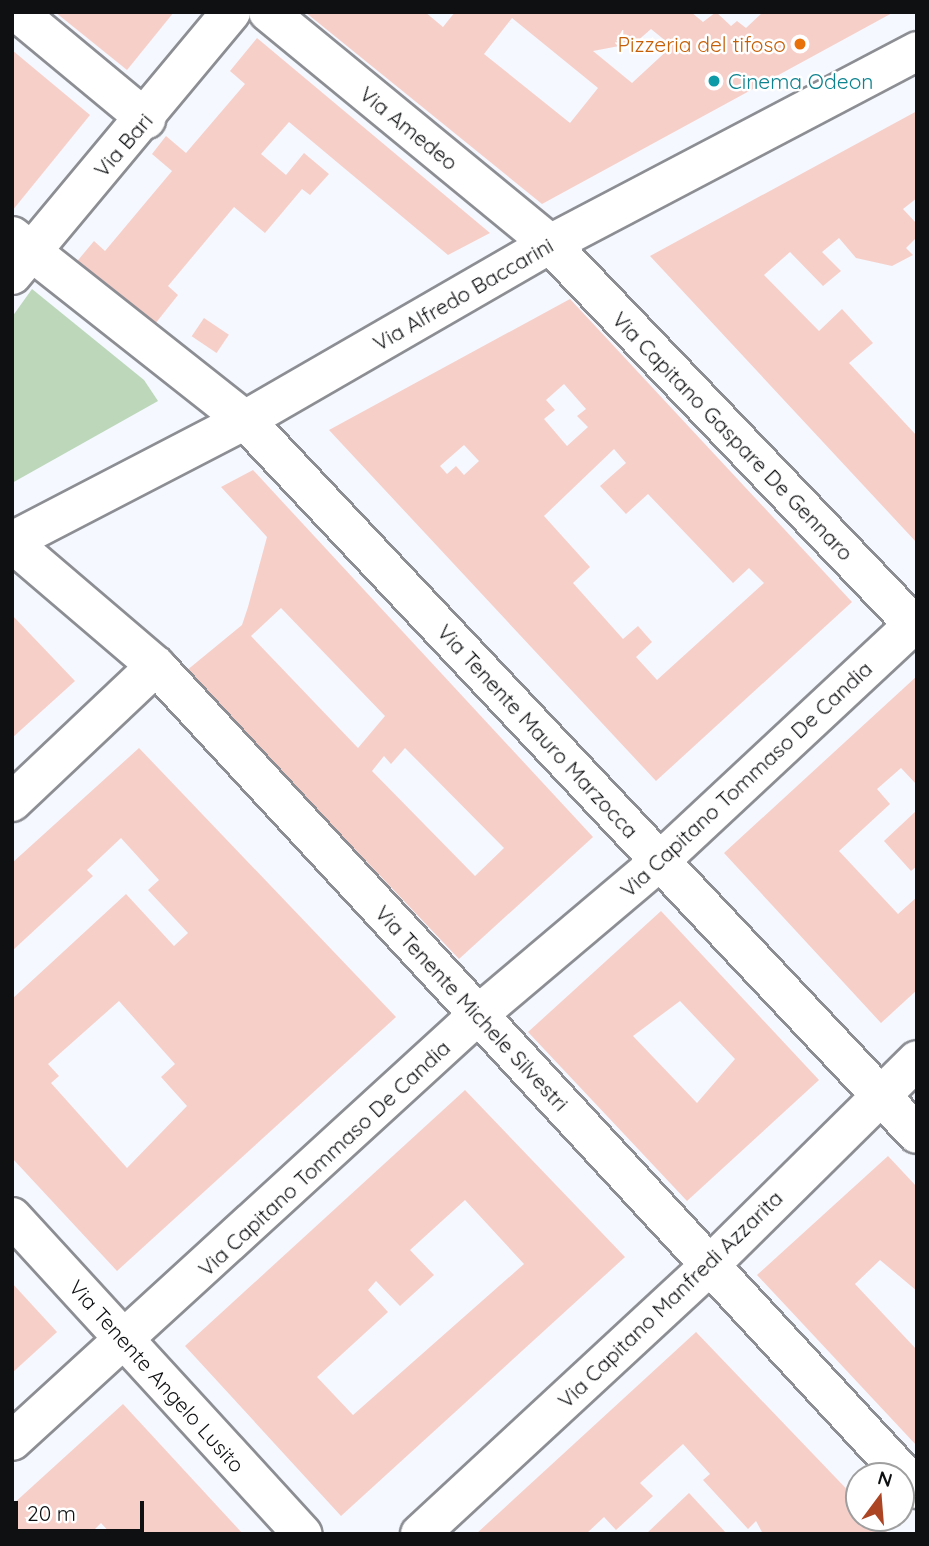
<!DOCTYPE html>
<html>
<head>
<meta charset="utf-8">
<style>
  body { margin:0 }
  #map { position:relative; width:929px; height:1546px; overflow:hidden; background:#f5f8fe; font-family:Quicksand,sans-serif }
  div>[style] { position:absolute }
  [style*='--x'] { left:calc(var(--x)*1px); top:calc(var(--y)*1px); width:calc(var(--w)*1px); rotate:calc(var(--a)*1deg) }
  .green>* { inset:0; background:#bcd7ba }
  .building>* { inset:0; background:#f7cfc9; transform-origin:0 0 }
  .roads { filter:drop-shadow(2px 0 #8c8e94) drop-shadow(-2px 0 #8c8e94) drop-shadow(0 2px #8c8e94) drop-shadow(0 -2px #8c8e94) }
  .minor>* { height:38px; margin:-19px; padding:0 19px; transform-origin:19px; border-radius:19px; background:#fff }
  .dots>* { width:19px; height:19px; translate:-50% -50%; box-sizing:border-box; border:4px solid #fff; border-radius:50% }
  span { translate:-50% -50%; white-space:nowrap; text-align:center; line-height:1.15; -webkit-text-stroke:5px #fff; paint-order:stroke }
  .food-label { font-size:21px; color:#c56008 }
  .right { translate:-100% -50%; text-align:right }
  .culture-label { font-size:21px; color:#0d838f }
  .left { translate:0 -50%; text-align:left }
  .street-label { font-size:21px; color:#0f1012 }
  .frame { position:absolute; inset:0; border:14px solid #0f1012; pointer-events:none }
  .north { position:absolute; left:845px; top:1462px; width:70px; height:70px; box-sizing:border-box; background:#fff; border:2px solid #9f9fa0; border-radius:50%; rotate:16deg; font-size:19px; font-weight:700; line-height:28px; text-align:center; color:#0f1012 }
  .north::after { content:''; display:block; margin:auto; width:24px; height:32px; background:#ac4523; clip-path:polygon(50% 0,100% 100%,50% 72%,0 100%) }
  .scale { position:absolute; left:14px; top:1501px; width:130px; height:32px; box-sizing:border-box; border:4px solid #0f1012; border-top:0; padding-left:9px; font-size:21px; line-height:24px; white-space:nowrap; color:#0f1012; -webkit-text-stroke:5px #fff; paint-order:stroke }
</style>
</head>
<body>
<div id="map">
  <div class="green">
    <div style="clip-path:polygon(32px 289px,144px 380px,158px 401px,12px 483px,12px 317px)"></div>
  </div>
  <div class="building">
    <div style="clip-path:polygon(55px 12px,174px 12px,127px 70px)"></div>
    <div style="clip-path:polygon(evenodd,305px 12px,425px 12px,443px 27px,455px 12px,691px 12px,703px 22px,716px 12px,731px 26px,737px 21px,746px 28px,763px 12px,894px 12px,542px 204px,305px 12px,512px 18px,598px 88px,570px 123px,484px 54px,512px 18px,305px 12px,651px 29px,672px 46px,632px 83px,593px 51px,635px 43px,651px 29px)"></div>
    <div style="clip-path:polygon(257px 38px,490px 233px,448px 255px,289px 122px,261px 154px,286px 175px,304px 153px,329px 174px,310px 195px,302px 189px,265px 233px,234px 207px,168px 286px,178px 295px,151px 329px,74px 265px,94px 241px,105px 251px,172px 171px,152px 154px,166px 136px,186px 153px,245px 84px,230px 71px)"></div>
    <div style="clip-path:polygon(12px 50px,90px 115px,12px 211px)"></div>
    <div style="clip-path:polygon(917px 111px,917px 198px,903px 209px,917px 224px,917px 237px,906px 248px,913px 255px,892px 266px,856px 258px,839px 238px,822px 252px,841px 271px,823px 286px,790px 252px,764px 275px,819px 331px,842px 309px,873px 343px,849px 363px,917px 436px,917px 543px,650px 256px)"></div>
    <div style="clip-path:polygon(evenodd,570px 299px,852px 602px,656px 781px,329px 430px,570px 299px,564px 384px,586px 409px,577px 416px,588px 427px,567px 446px,544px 419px,555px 410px,546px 400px,564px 384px,570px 299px,464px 445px,479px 461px,464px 475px,456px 466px,447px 474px,440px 466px,464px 445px,570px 299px,614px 449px,626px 463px,600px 486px,626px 514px,648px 494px,733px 583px,749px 568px,764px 583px,657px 680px,636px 657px,652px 642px,638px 626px,623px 639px,573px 583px,590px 567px,544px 516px,614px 449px)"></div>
    <div style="left:204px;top:318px;width:30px;height:22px;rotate:34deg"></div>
    <div style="clip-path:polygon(evenodd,253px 470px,593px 837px,459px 959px,186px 671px,242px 625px,248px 607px,267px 537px,221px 487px,253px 470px,281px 608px,385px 716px,358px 748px,251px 636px,281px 608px,253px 470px,405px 748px,504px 848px,475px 876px,372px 771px,384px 756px,391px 764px,405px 748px)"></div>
    <div style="clip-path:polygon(12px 615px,75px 681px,12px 738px,13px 690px)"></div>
    <div style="clip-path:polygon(917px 676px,917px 785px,901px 768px,877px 789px,890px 804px,839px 851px,898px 914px,917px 897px,917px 990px,881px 1023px,724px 853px)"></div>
    <div style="clip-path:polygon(evenodd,139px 748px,396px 1017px,117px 1271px,12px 1158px,12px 999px,126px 894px,174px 946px,188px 933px,148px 890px,159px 880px,121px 838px,87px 870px,93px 876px,12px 951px,12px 863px,139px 748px,119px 1001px,175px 1064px,161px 1077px,187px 1106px,127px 1168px,51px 1083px,59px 1076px,48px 1064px,119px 1001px)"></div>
    <div style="clip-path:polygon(917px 810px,917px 866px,911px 871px,884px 841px)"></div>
    <div style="clip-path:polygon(evenodd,661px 911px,819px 1080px,687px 1201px,528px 1032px,661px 911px,680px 1001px,735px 1059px,697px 1103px,633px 1036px,680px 1001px)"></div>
    <div style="clip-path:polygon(evenodd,465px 1090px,625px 1257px,341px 1516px,185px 1346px,465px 1090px,465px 1200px,524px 1264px,353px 1415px,317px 1377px,388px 1312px,368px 1290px,376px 1281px,400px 1306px,434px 1275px,410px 1250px,465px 1200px)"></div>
    <div style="clip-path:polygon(888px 1156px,917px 1187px,917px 1291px,880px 1260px,855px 1284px,917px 1350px,917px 1446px,757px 1275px)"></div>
    <div style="clip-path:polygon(12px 1283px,57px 1332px,12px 1373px)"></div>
    <div style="clip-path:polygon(696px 1332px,859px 1502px,859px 1518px,874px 1518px,889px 1534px,763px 1534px,756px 1521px,748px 1529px,703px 1480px,710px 1474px,683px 1444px,640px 1483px,653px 1496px,616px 1530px,604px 1517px,586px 1534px,476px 1534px)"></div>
    <div style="clip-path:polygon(123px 1404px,243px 1534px,111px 1534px,101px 1523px,90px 1534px,12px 1534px,12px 1505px)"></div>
    <div style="clip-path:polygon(689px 1493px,727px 1534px,646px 1534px)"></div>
  </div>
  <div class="roads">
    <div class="minor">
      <div style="--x:17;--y:12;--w:168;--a:39.7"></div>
      <div style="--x:268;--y:12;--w:365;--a:39.4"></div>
      <div style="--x:550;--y:244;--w:531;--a:46.3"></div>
      <div style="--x:12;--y:236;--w:297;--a:38.3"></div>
      <div style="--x:245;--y:420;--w:980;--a:46.74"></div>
      <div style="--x:12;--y:275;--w:342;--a:-50.2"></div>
      <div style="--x:12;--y:541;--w:263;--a:-27.4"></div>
      <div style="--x:245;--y:420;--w:352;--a:-30"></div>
      <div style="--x:550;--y:244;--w:415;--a:-27.7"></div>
      <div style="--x:12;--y:543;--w:189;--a:40.5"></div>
      <div style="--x:156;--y:666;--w:1121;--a:47.24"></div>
      <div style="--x:12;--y:802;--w:198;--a:-43.4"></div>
      <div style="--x:12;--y:1217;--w:430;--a:47.5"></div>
      <div style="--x:12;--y:1441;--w:633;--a:-42.44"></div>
      <div style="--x:479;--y:1014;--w:237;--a:-40.2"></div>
      <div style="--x:660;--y:861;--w:352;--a:-43"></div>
      <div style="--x:420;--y:1534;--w:396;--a:-42.8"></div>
      <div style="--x:710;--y:1265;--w:291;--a:-44.7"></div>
    </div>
  </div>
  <div class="dots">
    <div style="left:800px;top:44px;background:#e8710a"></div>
    <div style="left:714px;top:81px;background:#0f9aa8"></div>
  </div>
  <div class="food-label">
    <span class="right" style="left:786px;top:44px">Pizzeria del tifoso</span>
  </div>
  <div class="culture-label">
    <span class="left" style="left:728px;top:81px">Cinema Odeon</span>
  </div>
  <div class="street-label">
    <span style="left:409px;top:128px;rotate:39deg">Via Amedeo</span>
    <span style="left:123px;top:145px;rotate:-49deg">Via Bari</span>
    <span style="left:463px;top:294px;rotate:-30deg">Via Alfredo Baccarini</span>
    <span style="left:733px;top:436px;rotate:46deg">Via Capitano Gaspare De Gennaro</span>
    <span style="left:538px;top:731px;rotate:47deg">Via Tenente Mauro Marzocca</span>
    <span style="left:746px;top:779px;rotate:-43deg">Via Capitano Tommaso De Candia</span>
    <span style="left:472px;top:1008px;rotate:47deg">Via Tenente Michele Silvestri</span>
    <span style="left:324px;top:1158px;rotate:-43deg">Via Capitano Tommaso De Candia</span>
    <span style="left:670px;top:1299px;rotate:-44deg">Via Capitano Manfredi Azzarita</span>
    <span style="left:157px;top:1376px;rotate:48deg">Via Tenente Angelo Lusito</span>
  </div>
  <div class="frame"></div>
  <div class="north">N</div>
  <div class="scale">20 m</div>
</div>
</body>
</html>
